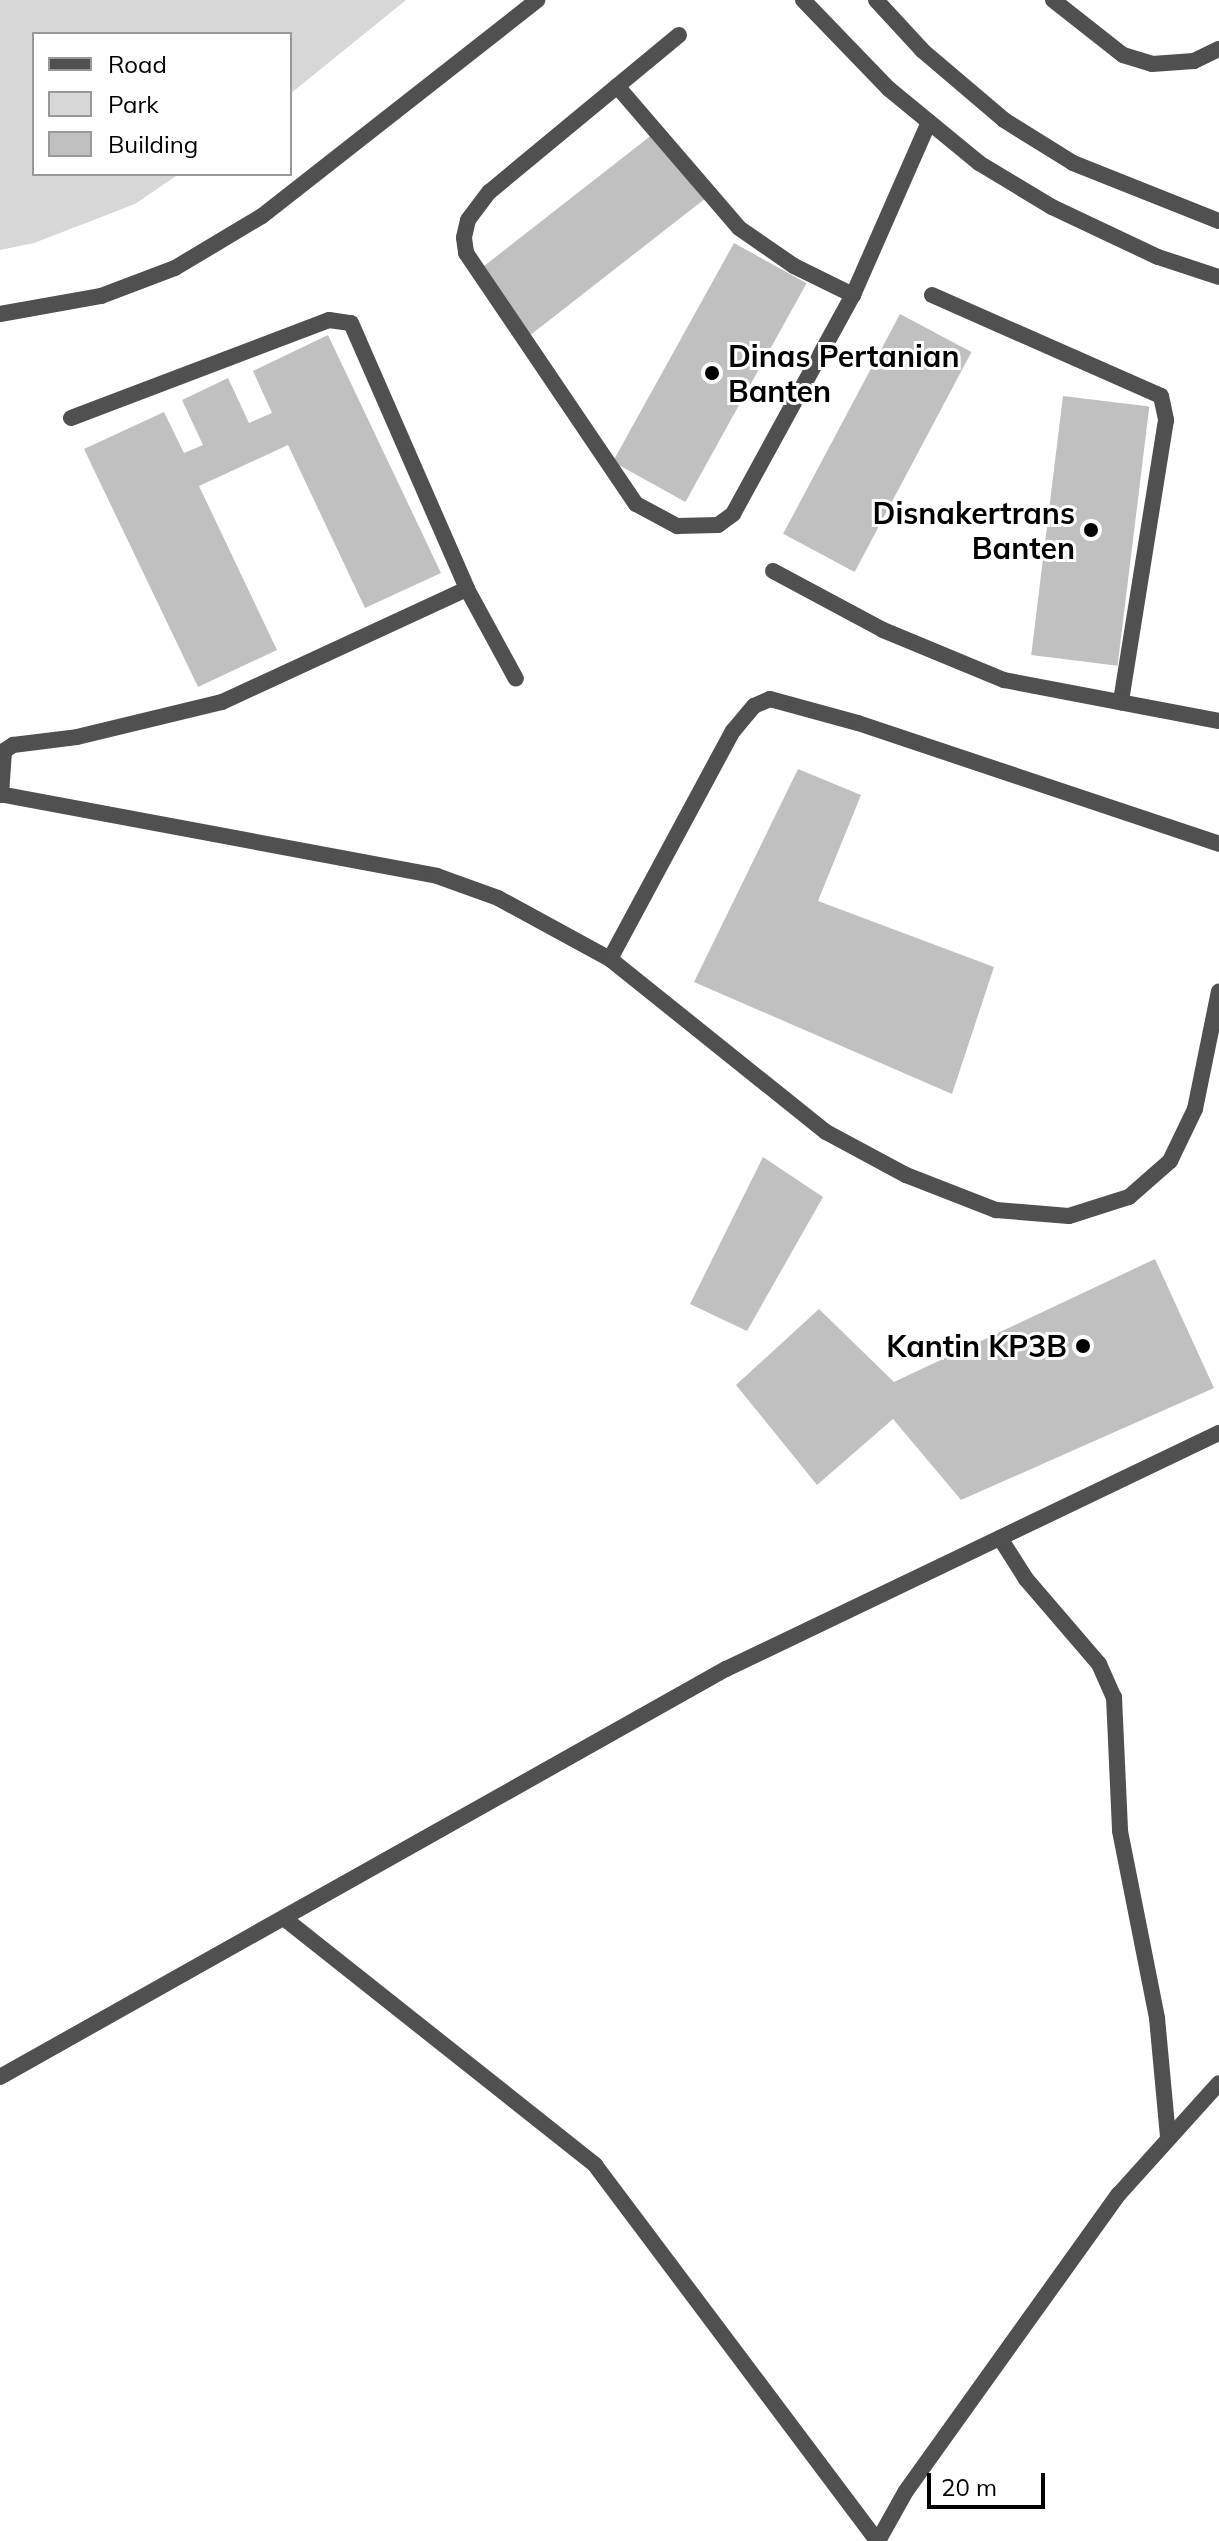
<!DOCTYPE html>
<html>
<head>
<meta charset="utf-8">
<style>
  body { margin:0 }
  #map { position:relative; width:1219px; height:2541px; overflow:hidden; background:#fff; font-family:Mulish,sans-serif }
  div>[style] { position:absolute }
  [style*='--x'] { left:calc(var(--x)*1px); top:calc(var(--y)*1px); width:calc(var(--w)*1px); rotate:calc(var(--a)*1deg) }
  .green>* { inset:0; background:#d7d7d7 }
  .building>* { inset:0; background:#c0c0c0; transform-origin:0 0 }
  .service>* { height:16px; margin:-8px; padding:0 8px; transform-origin:8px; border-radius:8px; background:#505050 }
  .minor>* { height:16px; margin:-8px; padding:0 8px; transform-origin:8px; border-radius:8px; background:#505050 }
  .dots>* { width:22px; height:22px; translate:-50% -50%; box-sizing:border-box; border:4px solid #fff; border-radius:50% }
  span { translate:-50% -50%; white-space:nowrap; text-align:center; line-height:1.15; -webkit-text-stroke:6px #fff; paint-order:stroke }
  .poi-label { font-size:30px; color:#000; font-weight:700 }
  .left { translate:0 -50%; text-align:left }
  .right { translate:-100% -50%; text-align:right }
  .legend { position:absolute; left:32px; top:32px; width:260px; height:144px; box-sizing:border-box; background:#fff; border:2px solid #999; margin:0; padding:10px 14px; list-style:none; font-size:24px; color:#000 }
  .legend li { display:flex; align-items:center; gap:16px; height:40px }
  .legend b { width:40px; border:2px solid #999 }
  .scale { position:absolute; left:927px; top:2473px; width:118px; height:36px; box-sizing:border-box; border:4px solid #000; border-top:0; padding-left:10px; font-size:24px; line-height:28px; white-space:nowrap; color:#000; -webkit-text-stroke:6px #fff; paint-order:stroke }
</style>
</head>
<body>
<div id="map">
  <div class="green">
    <div style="clip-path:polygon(0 0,406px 0,290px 94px,290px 34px,34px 34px,34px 174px,179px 174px,135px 204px,34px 243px,0 250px)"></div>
  </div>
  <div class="building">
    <div style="left:653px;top:134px;width:83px;height:220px;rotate:52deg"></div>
    <div style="left:734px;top:243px;width:83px;height:250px;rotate:29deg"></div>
    <div style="left:900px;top:314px;width:81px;height:249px;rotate:28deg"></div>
    <div style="clip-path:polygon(328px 335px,441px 573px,365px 608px,288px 445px,199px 486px,277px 650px,198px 687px,84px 449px,164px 412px,184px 453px,203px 445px,182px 400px,228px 378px,249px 423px,272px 413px,253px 371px)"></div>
    <div style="left:1063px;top:396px;width:87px;height:261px;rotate:7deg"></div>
    <div style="clip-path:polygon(798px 769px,861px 795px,818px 901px,994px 967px,952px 1094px,694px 982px)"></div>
    <div style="clip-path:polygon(763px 1157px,823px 1197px,747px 1331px,690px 1304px)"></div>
    <div style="clip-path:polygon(1155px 1259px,1214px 1388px,961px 1500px,893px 1419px,817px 1485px,736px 1385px,819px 1309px,894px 1382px)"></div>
  </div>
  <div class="service">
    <div style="--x:803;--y:0;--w:124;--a:46"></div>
    <div style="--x:889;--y:89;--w:117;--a:39.4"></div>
    <div style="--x:979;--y:163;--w:85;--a:31.1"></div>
    <div style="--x:1052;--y:207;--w:117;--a:25.3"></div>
    <div style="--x:1158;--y:257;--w:64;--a:18.2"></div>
    <div style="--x:876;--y:0;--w:69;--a:47.3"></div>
    <div style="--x:923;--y:51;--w:106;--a:40.4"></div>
    <div style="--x:1004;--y:120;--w:81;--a:31.9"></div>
    <div style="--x:1073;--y:163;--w:157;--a:21.7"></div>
    <div style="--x:1053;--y:0;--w:89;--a:38.2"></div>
    <div style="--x:1123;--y:55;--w:30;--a:17"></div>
    <div style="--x:1152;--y:64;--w:42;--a:-4.1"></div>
    <div style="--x:1194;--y:61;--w:28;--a:-26"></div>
    <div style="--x:679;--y:35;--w:246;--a:140.4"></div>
    <div style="--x:489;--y:192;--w:35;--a:127"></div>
    <div style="--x:468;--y:220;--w:18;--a:103"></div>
    <div style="--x:464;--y:238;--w:15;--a:82"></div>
    <div style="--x:466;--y:253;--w:303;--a:55.9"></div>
    <div style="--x:636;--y:504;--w:47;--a:28.2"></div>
    <div style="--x:677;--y:526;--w:41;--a:-1.4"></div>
    <div style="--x:718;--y:525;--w:19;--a:-36"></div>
    <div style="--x:733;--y:514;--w:250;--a:-61.3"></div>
    <div style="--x:853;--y:295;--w:189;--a:-66.3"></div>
    <div style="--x:617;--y:86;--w:187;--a:49.3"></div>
    <div style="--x:739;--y:228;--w:67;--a:34.6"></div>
    <div style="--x:794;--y:266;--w:66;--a:26.2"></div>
    <div style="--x:932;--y:295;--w:250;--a:23.8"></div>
    <div style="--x:1161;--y:396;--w:25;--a:78"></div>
    <div style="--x:1166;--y:420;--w:286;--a:99.1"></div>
    <div style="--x:0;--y:314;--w:103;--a:-10.1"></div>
    <div style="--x:101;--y:296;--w:79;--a:-20.7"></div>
    <div style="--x:175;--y:268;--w:101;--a:-30.9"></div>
    <div style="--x:262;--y:216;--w:350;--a:-38.1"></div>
    <div style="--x:71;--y:418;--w:276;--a:-20.8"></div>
    <div style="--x:329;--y:320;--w:22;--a:8"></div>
    <div style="--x:351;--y:323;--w:290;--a:66.4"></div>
    <div style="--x:467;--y:589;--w:102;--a:61.4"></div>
    <div style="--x:773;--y:571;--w:125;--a:28.2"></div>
    <div style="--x:883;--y:630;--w:131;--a:22.5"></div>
    <div style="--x:1004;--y:680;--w:219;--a:10.8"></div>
    <div style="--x:0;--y:794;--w:445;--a:10.6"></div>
    <div style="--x:437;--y:876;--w:65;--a:19.8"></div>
    <div style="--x:498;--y:898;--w:128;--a:28.6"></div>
    <div style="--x:610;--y:959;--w:277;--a:38.7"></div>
    <div style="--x:826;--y:1132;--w:91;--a:28.3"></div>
    <div style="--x:906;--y:1175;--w:97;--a:21.3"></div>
    <div style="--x:996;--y:1210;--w:73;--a:4.7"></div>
    <div style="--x:1069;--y:1216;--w:63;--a:-17.6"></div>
    <div style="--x:1129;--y:1197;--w:55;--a:-41.3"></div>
    <div style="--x:1170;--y:1161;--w:58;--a:-64.3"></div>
    <div style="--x:1195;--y:1109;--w:120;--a:-78.5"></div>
    <div style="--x:1;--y:795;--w:44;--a:-86.1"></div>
    <div style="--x:4;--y:751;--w:11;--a:-34"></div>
    <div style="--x:13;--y:745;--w:64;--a:-7.1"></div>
    <div style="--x:77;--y:737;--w:149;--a:-13.6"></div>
    <div style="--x:222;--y:702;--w:270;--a:-24.8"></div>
    <div style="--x:610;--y:959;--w:259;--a:-61.7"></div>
    <div style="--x:733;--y:731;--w:33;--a:-50"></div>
    <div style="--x:754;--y:706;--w:17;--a:-24"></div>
    <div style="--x:770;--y:699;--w:91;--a:15.3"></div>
    <div style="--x:858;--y:723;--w:381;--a:18.5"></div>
  </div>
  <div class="minor">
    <div style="--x:1000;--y:1538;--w:49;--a:57.6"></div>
    <div style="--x:1026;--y:1579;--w:112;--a:49.3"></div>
    <div style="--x:1099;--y:1664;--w:36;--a:66"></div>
    <div style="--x:1114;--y:1697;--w:134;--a:87.4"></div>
    <div style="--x:1120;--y:1831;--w:191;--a:78.8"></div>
    <div style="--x:1157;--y:2018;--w:120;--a:84.7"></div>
    <div style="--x:285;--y:1919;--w:396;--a:38.4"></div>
    <div style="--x:595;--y:2165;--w:470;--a:53.1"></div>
    <div style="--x:0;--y:2077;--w:833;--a:-29.34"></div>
    <div style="--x:726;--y:1669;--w:547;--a:-25.58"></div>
    <div style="--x:878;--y:2541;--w:57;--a:-60.8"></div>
    <div style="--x:906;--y:2491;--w:365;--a:-54.4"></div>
    <div style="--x:1119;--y:2194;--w:149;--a:-48"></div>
  </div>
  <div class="dots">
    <div style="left:712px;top:373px;background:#000"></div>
    <div style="left:1091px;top:530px;background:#000"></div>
    <div style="left:1083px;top:1346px;background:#000"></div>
  </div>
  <div class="poi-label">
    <span class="left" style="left:728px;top:373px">Dinas Pertanian<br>Banten</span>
    <span class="right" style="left:1075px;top:530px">Disnakertrans<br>Banten</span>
    <span class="right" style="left:1067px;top:1346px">Kantin KP3B</span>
  </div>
  <ul class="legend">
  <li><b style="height:10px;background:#505050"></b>Road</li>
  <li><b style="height:22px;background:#d7d7d7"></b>Park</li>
  <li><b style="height:22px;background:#c0c0c0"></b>Building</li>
  </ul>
  <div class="scale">20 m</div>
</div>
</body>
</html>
